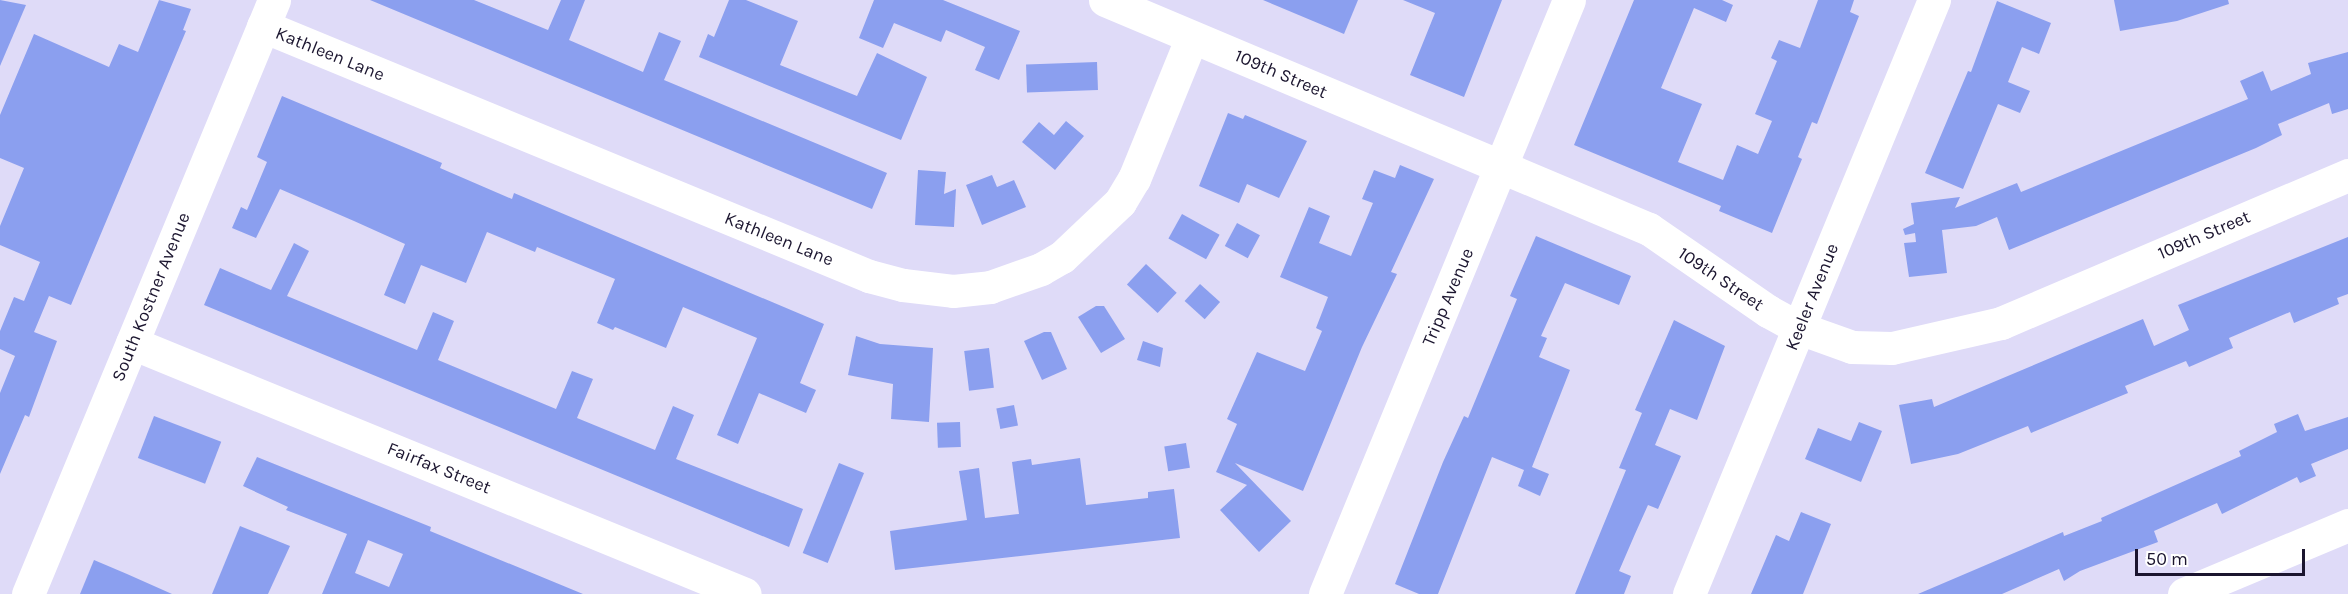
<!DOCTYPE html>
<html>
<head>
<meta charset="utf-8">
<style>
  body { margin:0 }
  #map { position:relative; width:2348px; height:594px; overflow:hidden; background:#dfdbf8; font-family:Karla,sans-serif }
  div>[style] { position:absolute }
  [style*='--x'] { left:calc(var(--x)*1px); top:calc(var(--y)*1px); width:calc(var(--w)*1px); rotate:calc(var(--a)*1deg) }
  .building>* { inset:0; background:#8b9fef; transform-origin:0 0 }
  .minor>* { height:33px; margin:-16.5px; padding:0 16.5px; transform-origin:16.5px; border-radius:16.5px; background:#fff }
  span { translate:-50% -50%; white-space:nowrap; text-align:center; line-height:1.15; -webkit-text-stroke:4.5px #fff; paint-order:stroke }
  .street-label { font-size:18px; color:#1b152f }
  .scale { position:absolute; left:2135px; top:549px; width:170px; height:27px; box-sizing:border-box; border:3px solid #1b152f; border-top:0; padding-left:8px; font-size:18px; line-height:21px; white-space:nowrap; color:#1b152f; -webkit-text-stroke:4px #fff; paint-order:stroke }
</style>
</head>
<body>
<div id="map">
  <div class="building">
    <div style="clip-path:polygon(0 0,26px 5px,0 66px)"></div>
    <div style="clip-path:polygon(159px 0,191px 9px,183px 30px,186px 31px,71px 305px,49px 296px,34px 332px,57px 341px,29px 417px,25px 415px,0 474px,0 393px,15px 356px,0 349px,0 331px,14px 297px,24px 301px,40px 262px,0 245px,0 226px,24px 168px,0 158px,0 115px,34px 34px,109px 67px,119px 44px,138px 52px)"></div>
    <div style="clip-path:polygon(370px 0,474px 0,548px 30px,561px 0,585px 0,569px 40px,643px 72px,659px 32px,681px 41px,664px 80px,887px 173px,872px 209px)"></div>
    <div style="clip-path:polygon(729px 0,746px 0,798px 21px,780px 65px,857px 96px,877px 53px,927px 77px,901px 140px,699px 57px,708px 34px,714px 37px)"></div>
    <div style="clip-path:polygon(874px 0,943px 0,1020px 31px,999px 80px,975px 70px,985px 47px,946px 30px,941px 42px,894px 23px,883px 48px,859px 38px)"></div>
    <div style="clip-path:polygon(1263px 0,1358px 0,1344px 34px)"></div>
    <div style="clip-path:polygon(1403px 0,1502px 0,1464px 97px,1410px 75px,1435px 13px)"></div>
    <div style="clip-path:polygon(1634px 0,1722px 0,1733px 5px,1726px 22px,1694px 8px,1661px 88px,1702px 104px,1678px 162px,1723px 180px,1737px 145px,1758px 154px,1772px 121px,1755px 114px,1777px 61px,1771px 58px,1779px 40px,1800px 48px,1818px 0,1854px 0,1850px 12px,1859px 16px,1817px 124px,1812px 122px,1798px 157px,1802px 159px,1772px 233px,1719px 211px,1721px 206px,1574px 145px)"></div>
    <div style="clip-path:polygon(2114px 0,2228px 0,2229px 4px,2177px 21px,2120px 31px)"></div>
    <div style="clip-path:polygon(1997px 1px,2051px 23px,2039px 54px,2022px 47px,2008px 82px,2030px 91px,2020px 113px,1998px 104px,1963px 189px,1925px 173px,1968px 71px,1971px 72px)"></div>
    <div style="clip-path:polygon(2348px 52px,2348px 109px,2332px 114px,2329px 103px,2278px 124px,2282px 135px,2256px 148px,2009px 250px,1997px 217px,1976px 226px,1942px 230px,1947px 273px,1909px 277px,1904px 243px,1916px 242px,1915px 233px,1905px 235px,1903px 229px,1914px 224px,1911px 203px,1960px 197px,1955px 208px,2017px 183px,2021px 192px,2248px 99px,2240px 81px,2263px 71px,2271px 91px,2311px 74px,2308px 63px)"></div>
    <div style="left:1097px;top:62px;width:28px;height:71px;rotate:88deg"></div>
    <div style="clip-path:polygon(282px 96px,442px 163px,440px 168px,512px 199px,514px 193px,824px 324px,800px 383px,816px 390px,806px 413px,759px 393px,738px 444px,717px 435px,757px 338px,683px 307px,666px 348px,615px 327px,613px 330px,597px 323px,615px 279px,537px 247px,535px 252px,487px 232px,466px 283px,421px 265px,405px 304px,384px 295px,405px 244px,354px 221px,280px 189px,256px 238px,232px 228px,241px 207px,247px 210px,267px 162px,257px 157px)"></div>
    <div style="clip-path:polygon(1228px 113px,1243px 119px,1245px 115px,1307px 141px,1279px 198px,1247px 184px,1239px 203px,1199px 186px)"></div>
    <div style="clip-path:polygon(1066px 121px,1084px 136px,1055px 170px,1022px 142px,1039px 122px,1054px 135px)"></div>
    <div style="clip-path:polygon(1400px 165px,1434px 179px,1391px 272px,1397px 274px,1362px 347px,1303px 491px,1235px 463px,1291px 521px,1259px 552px,1220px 510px,1247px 485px,1216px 472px,1237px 424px,1227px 419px,1257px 352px,1305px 371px,1322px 331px,1316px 328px,1328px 297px,1280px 277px,1309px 207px,1330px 216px,1319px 243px,1351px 256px,1373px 203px,1362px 199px,1374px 170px,1395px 178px)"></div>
    <div style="clip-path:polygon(918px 170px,946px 172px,944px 194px,956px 189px,954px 227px,915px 225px)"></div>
    <div style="clip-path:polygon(992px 175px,997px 187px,1014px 180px,1026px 207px,982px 225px,966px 185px)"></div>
    <div style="left:1182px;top:214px;width:43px;height:28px;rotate:29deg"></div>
    <div style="left:1237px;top:223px;width:26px;height:26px;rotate:28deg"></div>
    <div style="clip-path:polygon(1536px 236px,1631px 276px,1619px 305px,1565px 283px,1541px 336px,1547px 338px,1539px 357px,1570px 370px,1532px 467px,1549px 474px,1540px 496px,1518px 486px,1524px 470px,1492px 457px,1438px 594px,1419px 594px,1395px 584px,1443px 462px,1464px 416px,1468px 418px,1517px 299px,1510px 296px)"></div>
    <div style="clip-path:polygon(2348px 237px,2348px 294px,2337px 298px,2339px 304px,2294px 323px,2290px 312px,2229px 338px,2233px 348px,2189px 367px,2186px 361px,2125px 386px,2128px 393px,2031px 433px,2028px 426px,1958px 454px,1911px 464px,1899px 405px,1932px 399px,1934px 407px,2143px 319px,2154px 346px,2189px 330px,2178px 305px)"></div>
    <div style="clip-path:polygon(294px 243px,309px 251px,287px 296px,417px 350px,433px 312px,454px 321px,438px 360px,556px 409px,572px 371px,593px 379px,577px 418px,655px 450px,673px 406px,694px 415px,676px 459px,803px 509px,789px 547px,204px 305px,220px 268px,271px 290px)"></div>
    <div style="left:1146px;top:264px;width:42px;height:28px;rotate:43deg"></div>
    <div style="left:1200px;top:284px;width:27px;height:23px;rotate:42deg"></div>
    <div style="clip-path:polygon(1096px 306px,1104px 306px,1125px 339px,1101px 353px,1078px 317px)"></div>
    <div style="clip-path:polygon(1674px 320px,1725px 346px,1697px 420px,1670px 409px,1655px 445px,1681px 456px,1658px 509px,1648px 505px,1635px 534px,1619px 571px,1631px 576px,1624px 594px,1575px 594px,1626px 470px,1619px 468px,1642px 413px,1635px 410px)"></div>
    <div style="clip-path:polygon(1044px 332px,1051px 332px,1067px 369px,1042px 380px,1024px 341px)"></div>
    <div style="clip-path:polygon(856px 336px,880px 344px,933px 348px,929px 422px,891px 419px,893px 384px,848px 375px)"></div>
    <div style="clip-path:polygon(1143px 341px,1163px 348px,1160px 367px,1137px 360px)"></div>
    <div style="left:989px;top:348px;width:40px;height:25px;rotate:83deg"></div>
    <div style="left:1014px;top:405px;width:21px;height:18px;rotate:79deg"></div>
    <div style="clip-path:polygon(2298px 414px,2305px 431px,2348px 417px,2348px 449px,2311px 464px,2316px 476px,2300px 483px,2297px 477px,2222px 514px,2217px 503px,2154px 531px,2158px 542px,2080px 571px,2064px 581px,2059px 569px,2002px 594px,1918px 594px,2063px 532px,2064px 536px,2102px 521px,2101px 518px,2241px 456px,2239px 451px,2277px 432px,2274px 424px)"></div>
    <div style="left:154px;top:416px;width:72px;height:45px;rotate:21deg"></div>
    <div style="left:960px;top:422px;width:25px;height:23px;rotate:88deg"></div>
    <div style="clip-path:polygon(1859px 422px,1882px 431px,1861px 482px,1805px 459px,1818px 428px,1851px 441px)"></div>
    <div style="left:1186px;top:443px;width:25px;height:22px;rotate:81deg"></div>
    <div style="clip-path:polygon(evenodd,257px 457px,431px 527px,430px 531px,583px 594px,322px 594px,347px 534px,286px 510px,288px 507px,243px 486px,257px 457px,368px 540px,403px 554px,389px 587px,355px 573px,368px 540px)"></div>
    <div style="clip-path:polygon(1080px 458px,1086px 505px,1148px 498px,1148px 492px,1174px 489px,1180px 538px,895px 570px,890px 531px,967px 520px,959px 471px,979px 468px,985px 518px,1019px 514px,1012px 462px,1031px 459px,1032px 465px)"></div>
    <div style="left:839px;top:463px;width:27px;height:97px;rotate:22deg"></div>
    <div style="clip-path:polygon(1801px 512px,1831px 524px,1803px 594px,1751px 594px,1776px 535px,1789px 541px)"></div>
    <div style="clip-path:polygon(240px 526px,290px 546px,268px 594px,212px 594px)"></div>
    <div style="clip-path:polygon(94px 560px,127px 574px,172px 594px,80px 594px)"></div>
  </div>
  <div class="minor">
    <div style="--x:1105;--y:0;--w:590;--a:22.83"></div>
    <div style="--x:1649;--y:229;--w:145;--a:34.6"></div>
    <div style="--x:1768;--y:311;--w:35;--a:29"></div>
    <div style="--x:1799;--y:328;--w:56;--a:19.7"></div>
    <div style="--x:1852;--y:347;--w:40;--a:1.4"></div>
    <div style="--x:1892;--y:348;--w:112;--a:-12.9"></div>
    <div style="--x:2001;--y:323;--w:377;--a:-23.1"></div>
    <div style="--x:263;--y:26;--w:656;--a:22.42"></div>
    <div style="--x:869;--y:276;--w:35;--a:15"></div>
    <div style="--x:903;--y:285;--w:50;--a:6.8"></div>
    <div style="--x:953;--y:291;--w:37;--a:-6"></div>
    <div style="--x:990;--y:287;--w:54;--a:-19.4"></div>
    <div style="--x:1041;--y:269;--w:24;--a:-30"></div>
    <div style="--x:1062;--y:257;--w:80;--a:-43.5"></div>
    <div style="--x:1120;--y:202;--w:27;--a:-59"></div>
    <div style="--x:1134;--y:179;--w:153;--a:-67.8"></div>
    <div style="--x:132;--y:343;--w:662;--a:22.27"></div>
    <div style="--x:28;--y:594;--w:643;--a:-67.5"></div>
    <div style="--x:1325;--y:594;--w:642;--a:-67.67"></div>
    <div style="--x:1689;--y:594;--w:643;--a:-67.59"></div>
    <div style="--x:2184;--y:594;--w:178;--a:-22.8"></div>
  </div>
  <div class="street-label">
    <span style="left:330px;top:54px;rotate:22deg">Kathleen Lane</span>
    <span style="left:1281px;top:74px;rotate:23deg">109th Street</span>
    <span style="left:2204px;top:235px;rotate:-23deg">109th Street</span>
    <span style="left:779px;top:239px;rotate:22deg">Kathleen Lane</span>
    <span style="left:1721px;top:279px;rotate:34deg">109th Street</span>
    <span style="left:151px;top:297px;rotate:-68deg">South Kostner Avenue</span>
    <span style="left:1448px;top:297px;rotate:-67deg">Tripp Avenue</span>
    <span style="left:1812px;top:297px;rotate:-68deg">Keeler Avenue</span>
    <span style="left:439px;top:468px;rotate:22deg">Fairfax Street</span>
  </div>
  <div class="scale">50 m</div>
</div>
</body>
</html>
